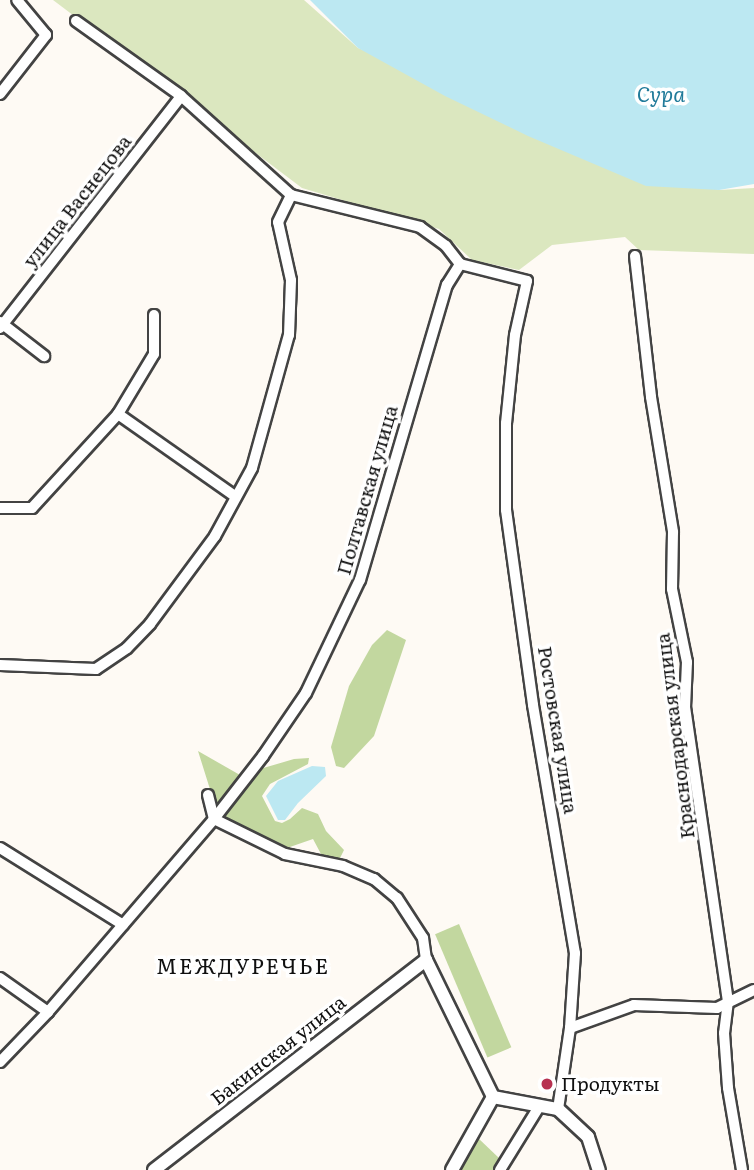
<!DOCTYPE html>
<html>
<head>
<meta charset="utf-8">
<style>
  body { margin:0 }
  #map { position:relative; width:754px; height:1170px; overflow:hidden; background:#fefaf4; font-family:Literata,serif }
  div>[style] { position:absolute }
  [style*='--x'] { left:calc(var(--x)*1px); top:calc(var(--y)*1px); width:calc(var(--w)*1px); rotate:calc(var(--a)*1deg) }
  .green>* { inset:0; background:#dbe7bf }
  .forest>* { inset:0; background:#c2d79f; transform-origin:0 0 }
  .water>* { inset:0; background:#bce8f2 }
  .roads { filter:drop-shadow(2px 0 #434343) drop-shadow(-2px 0 #434343) drop-shadow(0 2px #434343) drop-shadow(0 -2px #434343) }
  .minor>* { height:10px; margin:-5px; padding:0 5px; transform-origin:5px; border-radius:5px; background:#fff }
  .tertiary>* { height:12px; margin:-6px; padding:0 6px; transform-origin:6px; border-radius:6px; background:#fff }
  .dots>* { width:19px; height:19px; translate:-50% -50%; box-sizing:border-box; border:4px solid #fff; border-radius:50% }
  span { translate:-50% -50%; white-space:nowrap; text-align:center; line-height:1.15; -webkit-text-stroke:7px #fff; paint-order:stroke }
  .street-label { font-size:19px; color:#101010 }
  .poi-label { font-size:19px; color:#101010 }
  .left { translate:0 -50%; text-align:left }
  .water-label { font-size:21px; color:#217b9a; font-style:italic }
  .neighbourhood-label { font-size:21px; color:#101010; letter-spacing:2px }
</style>
</head>
<body>
<div id="map">
  <div class="green">
    <div style="clip-path:polygon(53px 0,304px 0,358px 48px,719px 190px,754px 188px,754px 254px,639px 250px,625px 237px,552px 245px,519px 270px,472px 260px,439px 229px,302px 188px)"></div>
  </div>
  <div class="forest">
    <div style="clip-path:polygon(387px 630px,406px 640px,374px 736px,344px 768px,336px 766px,331px 747px,349px 686px,372px 645px)"></div>
    <div style="clip-path:polygon(198px 751px,240px 775px,294px 759px,309px 758px,308px 764px,270px 784px,262px 796px,275px 821px,282px 823px,290px 819px,302px 808px,318px 814px,326px 831px,344px 850px,339px 860px,321px 854px,313px 839px,287px 848px,226px 818px,214px 802px)"></div>
    <div style="left:459px;top:924px;width:134px;height:26px;rotate:67deg"></div>
    <div style="clip-path:polygon(477px 1137px,500px 1159px,493px 1170px,457px 1170px)"></div>
  </div>
  <div class="water">
    <div style="clip-path:polygon(310px 0,754px 0,754px 184px,719px 190px,646px 186px,528px 136px,445px 96px,358px 48px)"></div>
    <div style="clip-path:polygon(312px 766px,325px 767px,326px 776px,298px 803px,285px 820px,278px 820px,266px 796px,278px 781px)"></div>
  </div>
  <div class="roads">
    <div class="minor">
      <div style="--x:76;--y:21;--w:129;--a:35.5"></div>
      <div style="--x:181;--y:96;--w:148;--a:42"></div>
      <div style="--x:291;--y:195;--w:133;--a:13.9"></div>
      <div style="--x:420;--y:227;--w:32;--a:36"></div>
      <div style="--x:446;--y:246;--w:23;--a:52"></div>
      <div style="--x:460;--y:264;--w:69;--a:14.2"></div>
      <div style="--x:527;--y:281;--w:55;--a:102.5"></div>
      <div style="--x:515;--y:335;--w:88;--a:95.8"></div>
      <div style="--x:506;--y:423;--w:87;--a:90"></div>
      <div style="--x:506;--y:510;--w:197;--a:82.1"></div>
      <div style="--x:533;--y:705;--w:252;--a:80.4"></div>
      <div style="--x:575;--y:953;--w:75;--a:93.8"></div>
      <div style="--x:570;--y:1028;--w:82;--a:98.4"></div>
      <div style="--x:0;--y:94;--w:75;--a:-52.1"></div>
      <div style="--x:46;--y:35;--w:45;--a:-129.6"></div>
      <div style="--x:635;--y:256;--w:142;--a:83.5"></div>
      <div style="--x:651;--y:397;--w:137;--a:80.7"></div>
      <div style="--x:673;--y:532;--w:57;--a:91"></div>
      <div style="--x:672;--y:589;--w:75;--a:78.4"></div>
      <div style="--x:687;--y:662;--w:45;--a:92.5"></div>
      <div style="--x:685;--y:707;--w:297;--a:81.7"></div>
      <div style="--x:728;--y:1001;--w:32;--a:97"></div>
      <div style="--x:724;--y:1033;--w:55;--a:85.8"></div>
      <div style="--x:728;--y:1088;--w:83;--a:80.3"></div>
      <div style="--x:0;--y:322;--w:56;--a:37.7"></div>
      <div style="--x:0;--y:328;--w:294;--a:-52"></div>
      <div style="--x:118;--y:414;--w:144;--a:35.1"></div>
      <div style="--x:0;--y:508;--w:32;--a:0"></div>
      <div style="--x:32;--y:508;--w:127;--a:-47.5"></div>
      <div style="--x:118;--y:414;--w:70;--a:-59"></div>
      <div style="--x:154;--y:354;--w:39;--a:-90"></div>
      <div style="--x:0;--y:665;--w:96;--a:2.4"></div>
      <div style="--x:96;--y:669;--w:37;--a:-34"></div>
      <div style="--x:127;--y:648;--w:33;--a:-46"></div>
      <div style="--x:150;--y:624;--w:109;--a:-53.5"></div>
      <div style="--x:215;--y:536;--w:77;--a:-61.4"></div>
      <div style="--x:252;--y:468;--w:138;--a:-74.5"></div>
      <div style="--x:289;--y:335;--w:55;--a:-87.9"></div>
      <div style="--x:291;--y:280;--w:59;--a:-102.6"></div>
      <div style="--x:278;--y:222;--w:30;--a:-64"></div>
      <div style="--x:208;--y:795;--w:25;--a:76"></div>
      <div style="--x:214;--y:819;--w:79;--a:26.2"></div>
      <div style="--x:285;--y:854;--w:59;--a:11.7"></div>
      <div style="--x:343;--y:866;--w:34;--a:23"></div>
      <div style="--x:374;--y:879;--w:30;--a:40"></div>
      <div style="--x:397;--y:898;--w:48;--a:57"></div>
      <div style="--x:423;--y:938;--w:22;--a:82"></div>
      <div style="--x:0;--y:848;--w:145;--a:32"></div>
      <div style="--x:0;--y:978;--w:59;--a:35.3"></div>
      <div style="--x:570;--y:1028;--w:68;--a:-19.8"></div>
      <div style="--x:634;--y:1005;--w:83;--a:2.1"></div>
      <div style="--x:717;--y:1008;--w:41;--a:-25.9"></div>
      <div style="--x:0;--y:1062;--w:69;--a:-46.2"></div>
      <div style="--x:48;--y:1012;--w:255;--a:-49.3"></div>
      <div style="--x:214;--y:819;--w:80;--a:-52.1"></div>
      <div style="--x:263;--y:756;--w:76;--a:-55.7"></div>
      <div style="--x:306;--y:693;--w:125;--a:-64.5"></div>
      <div style="--x:360;--y:580;--w:308;--a:-73.6"></div>
      <div style="--x:447;--y:285;--w:25;--a:-58"></div>
      <div style="--x:500;--y:1170;--w:76;--a:-58.4"></div>
    </div>
    <div class="tertiary">
      <div style="--x:493;--y:1097;--w:66;--a:10.5"></div>
      <div style="--x:558;--y:1109;--w:41;--a:43"></div>
      <div style="--x:588;--y:1137;--w:35;--a:72"></div>
      <div style="--x:154;--y:1170;--w:344;--a:-37.7"></div>
      <div style="--x:426;--y:960;--w:153;--a:63.9"></div>
      <div style="--x:452;--y:1170;--w:84;--a:-60.7"></div>
    </div>
  </div>
  <div class="dots">
    <div style="left:547px;top:1084px;background:#b73150"></div>
  </div>
  <div class="street-label">
    <span style="left:77px;top:201px;rotate:-52deg">улица Васнецова</span>
    <span style="left:367px;top:490px;rotate:-74deg">Полтавская улица</span>
    <span style="left:558px;top:730px;rotate:81deg">Ростовская улица</span>
    <span style="left:675px;top:736px;rotate:-97deg">Краснодарская улица</span>
    <span style="left:278px;top:1050px;rotate:-38deg">Бакинская улица</span>
  </div>
  <div class="poi-label">
    <span class="left" style="left:561px;top:1084px">Продукты</span>
  </div>
  <div class="water-label">
    <span style="left:661px;top:93px">Сура</span>
  </div>
  <div class="neighbourhood-label">
    <span style="left:243px;top:965px">МЕЖДУРЕЧЬЕ</span>
  </div>
</div>
</body>
</html>
